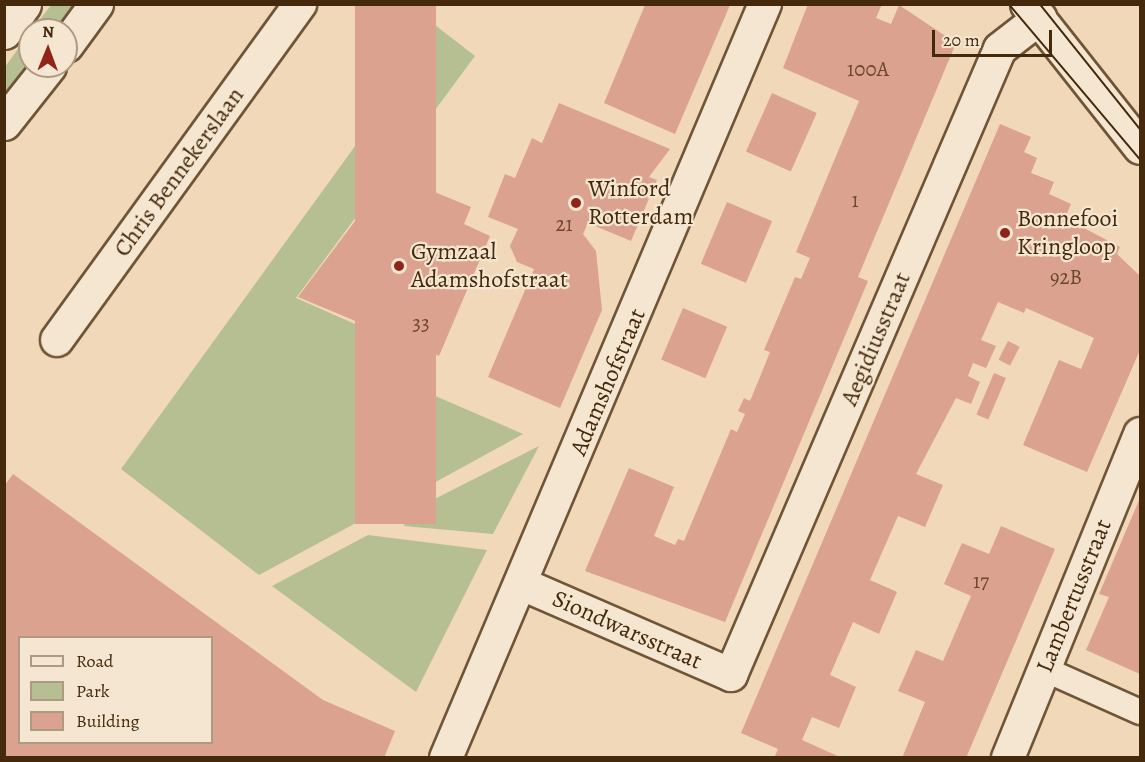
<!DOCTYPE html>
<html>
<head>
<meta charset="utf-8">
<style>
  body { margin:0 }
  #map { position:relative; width:1145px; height:762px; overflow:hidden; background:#f0d8b8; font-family:Alegreya,serif }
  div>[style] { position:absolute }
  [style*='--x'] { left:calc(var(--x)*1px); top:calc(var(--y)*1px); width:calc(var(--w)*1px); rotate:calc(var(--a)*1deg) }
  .green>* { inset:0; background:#b6bf92 }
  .building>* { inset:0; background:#dca290; transform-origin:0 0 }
  .roads { filter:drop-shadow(2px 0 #6f5537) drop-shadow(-2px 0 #6f5537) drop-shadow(0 2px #6f5537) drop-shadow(0 -2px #6f5537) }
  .pedestrian>* { height:24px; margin:-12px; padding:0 12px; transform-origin:12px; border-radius:12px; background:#f5e6d1 }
  .minor>* { height:32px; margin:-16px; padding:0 16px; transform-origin:16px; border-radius:16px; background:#f5e6d1 }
  .tertiary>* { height:33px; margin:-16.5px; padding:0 16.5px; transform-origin:16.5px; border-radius:16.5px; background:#f5e6d1 }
  .tram>* { height:1.5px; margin:-0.75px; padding:0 0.75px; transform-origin:0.75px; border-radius:0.75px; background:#44290c }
  .dots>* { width:16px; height:16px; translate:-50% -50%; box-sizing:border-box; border:3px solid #f5e6d1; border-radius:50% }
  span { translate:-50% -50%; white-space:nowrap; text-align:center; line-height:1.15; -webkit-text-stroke:4.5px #f5e6d1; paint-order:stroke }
  .number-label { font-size:21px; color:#6a472d }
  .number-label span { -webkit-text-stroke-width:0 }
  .street-label { font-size:24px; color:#44290c }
  .poi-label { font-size:24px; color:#44290c }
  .left { translate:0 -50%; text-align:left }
  .frame { position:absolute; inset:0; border:6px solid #44290c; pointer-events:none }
  .legend { position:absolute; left:18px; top:636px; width:195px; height:108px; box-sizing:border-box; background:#f5e6d1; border:2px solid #ae9a82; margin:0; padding:8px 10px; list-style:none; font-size:18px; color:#44290c }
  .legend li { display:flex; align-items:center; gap:12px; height:30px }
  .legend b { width:30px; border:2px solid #ae9a82 }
  .north { position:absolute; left:18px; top:18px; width:60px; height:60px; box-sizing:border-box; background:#f5e6d1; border:2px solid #ae9a82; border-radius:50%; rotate:1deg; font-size:16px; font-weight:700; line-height:24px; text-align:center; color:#44290c }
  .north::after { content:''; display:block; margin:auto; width:21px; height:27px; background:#8f2418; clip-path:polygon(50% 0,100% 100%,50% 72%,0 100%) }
  .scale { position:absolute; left:932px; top:30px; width:120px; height:27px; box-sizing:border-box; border:3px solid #44290c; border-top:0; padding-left:8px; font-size:18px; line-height:21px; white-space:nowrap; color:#44290c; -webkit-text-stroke:4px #f5e6d1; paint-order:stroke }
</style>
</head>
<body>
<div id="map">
  <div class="green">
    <div style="clip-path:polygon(51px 5px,75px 5px,57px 30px,32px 30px)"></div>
    <div style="clip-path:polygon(431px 22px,475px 56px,296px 298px,396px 342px,384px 373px,412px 387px,395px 502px,259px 575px,121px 469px,416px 62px,408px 56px)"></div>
    <div style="clip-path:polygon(30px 32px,30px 66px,5px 102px,5px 67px)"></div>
    <div style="clip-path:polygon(426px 392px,523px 434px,410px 496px)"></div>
    <div style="clip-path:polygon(539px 446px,493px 534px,404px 526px,407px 513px)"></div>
    <div style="clip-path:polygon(368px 535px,487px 550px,416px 692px,272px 586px)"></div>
  </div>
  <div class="building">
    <div style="left:355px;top:4px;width:81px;height:520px"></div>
    <div style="clip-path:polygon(808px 4px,882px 4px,876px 18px,891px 24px,899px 5px,956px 43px,858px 277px,868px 281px,725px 622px,585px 571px,629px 468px,674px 487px,654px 536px,675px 545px,678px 539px,684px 541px,731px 429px,737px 432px,745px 414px,738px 411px,744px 398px,750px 401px,762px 372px,770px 352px,764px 350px,795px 277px,801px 279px,810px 258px,796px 252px,859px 101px,783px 68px)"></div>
    <div style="clip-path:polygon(645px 5px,730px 5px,675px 134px,604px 103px)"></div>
    <div style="left:772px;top:93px;width:49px;height:64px;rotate:24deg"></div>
    <div style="clip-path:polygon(559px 103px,670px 149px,649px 177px,657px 180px,631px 241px,588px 223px,583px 234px,596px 251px,602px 310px,560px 408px,488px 377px,534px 269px,517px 262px,510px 246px,518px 229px,488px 217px,505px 174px,515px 178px,532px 138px,542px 143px)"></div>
    <div style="clip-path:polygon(1000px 124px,1031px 137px,1024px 152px,1037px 158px,1031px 173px,1054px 182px,1049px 194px,1071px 204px,1065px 218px,1120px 247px,1117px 254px,1140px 276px,1140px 350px,1087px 472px,1023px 445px,1059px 360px,1081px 369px,1094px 338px,1026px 308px,1024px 313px,998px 302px,981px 340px,996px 346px,986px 368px,973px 363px,968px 376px,980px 382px,971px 404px,956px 398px,916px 474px,943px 485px,925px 527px,898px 516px,870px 580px,897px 592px,879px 634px,853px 622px,830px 675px,856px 687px,839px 728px,812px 717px,802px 740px,842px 758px,774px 758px,778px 749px,741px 733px)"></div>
    <div style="clip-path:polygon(391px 174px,471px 207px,464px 224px,490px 236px,439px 356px,298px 297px,379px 189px,383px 191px)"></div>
    <div style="left:727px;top:202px;width:49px;height:67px;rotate:23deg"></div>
    <div style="left:683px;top:308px;width:48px;height:56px;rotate:23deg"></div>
    <div style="left:1008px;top:341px;width:13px;height:21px;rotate:27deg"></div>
    <div style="left:994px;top:373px;width:13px;height:45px;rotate:23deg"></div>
    <div style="clip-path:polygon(evenodd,13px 474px,323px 700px,395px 731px,384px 758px,4px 758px,4px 486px,13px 474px,20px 638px,212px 638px,212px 742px,20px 742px,20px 638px)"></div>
    <div style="clip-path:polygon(1140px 498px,1140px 674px,1086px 650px,1109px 597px,1099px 594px)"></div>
    <div style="clip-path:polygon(1001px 526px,1055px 549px,966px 758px,902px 758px,925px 702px,898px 691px,916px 650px,943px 661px,971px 596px,944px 584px,962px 543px,989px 554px)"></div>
  </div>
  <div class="roads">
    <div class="pedestrian">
      <div style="--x:1044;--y:669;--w:105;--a:24.1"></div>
    </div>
    <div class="minor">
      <div style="--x:57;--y:340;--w:415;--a:-54.1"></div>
      <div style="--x:522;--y:584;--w:228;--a:23.5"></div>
      <div style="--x:731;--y:675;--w:681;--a:-66.75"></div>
      <div style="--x:1000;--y:49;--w:51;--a:-37.8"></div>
      <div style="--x:446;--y:758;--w:819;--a:-67.07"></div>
      <div style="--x:1008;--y:758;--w:350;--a:-67.8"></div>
    </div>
    <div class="tertiary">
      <div style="--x:1027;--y:4;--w:182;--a:51.7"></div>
      <div style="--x:4;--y:32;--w:34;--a:-54"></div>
      <div style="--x:66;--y:45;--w:51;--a:-53.8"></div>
      <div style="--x:4;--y:123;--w:73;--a:-51.7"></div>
    </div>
  </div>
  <div class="tram">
    <div style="--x:1009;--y:4;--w:203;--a:49.8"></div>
    <div style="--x:1040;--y:4;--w:160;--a:51.3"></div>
  </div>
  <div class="dots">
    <div style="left:576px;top:203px;background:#8f2418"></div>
    <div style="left:1005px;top:233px;background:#8f2418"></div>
    <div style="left:399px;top:266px;background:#8f2418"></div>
  </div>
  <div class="number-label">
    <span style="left:868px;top:69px">100A</span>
    <span style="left:855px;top:200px">1</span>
    <span style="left:564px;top:224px">21</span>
    <span style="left:1066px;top:277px">92B</span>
    <span style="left:421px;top:323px">33</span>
    <span style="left:981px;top:581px">17</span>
  </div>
  <div class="street-label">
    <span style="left:179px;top:172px;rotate:-54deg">Chris Bennekerslaan</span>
    <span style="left:876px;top:339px;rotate:-67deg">Aegidiusstraat</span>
    <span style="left:608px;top:382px;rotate:-67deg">Adamshofstraat</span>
    <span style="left:1074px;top:596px;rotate:-68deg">Lambertusstraat</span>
    <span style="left:627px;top:630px;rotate:24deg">Siondwarsstraat</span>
  </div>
  <div class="poi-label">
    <span class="left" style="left:588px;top:203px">Winford<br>Rotterdam</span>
    <span class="left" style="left:1017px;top:233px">Bonnefooi<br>Kringloop</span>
    <span class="left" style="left:411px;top:266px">Gymzaal<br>Adamshofstraat</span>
  </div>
  <div class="frame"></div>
  <ul class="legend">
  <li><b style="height:8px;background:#f5e6d1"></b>Road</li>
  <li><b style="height:16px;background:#b6bf92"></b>Park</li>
  <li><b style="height:16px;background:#dca290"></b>Building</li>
  </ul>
  <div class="north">N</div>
  <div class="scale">20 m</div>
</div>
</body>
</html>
